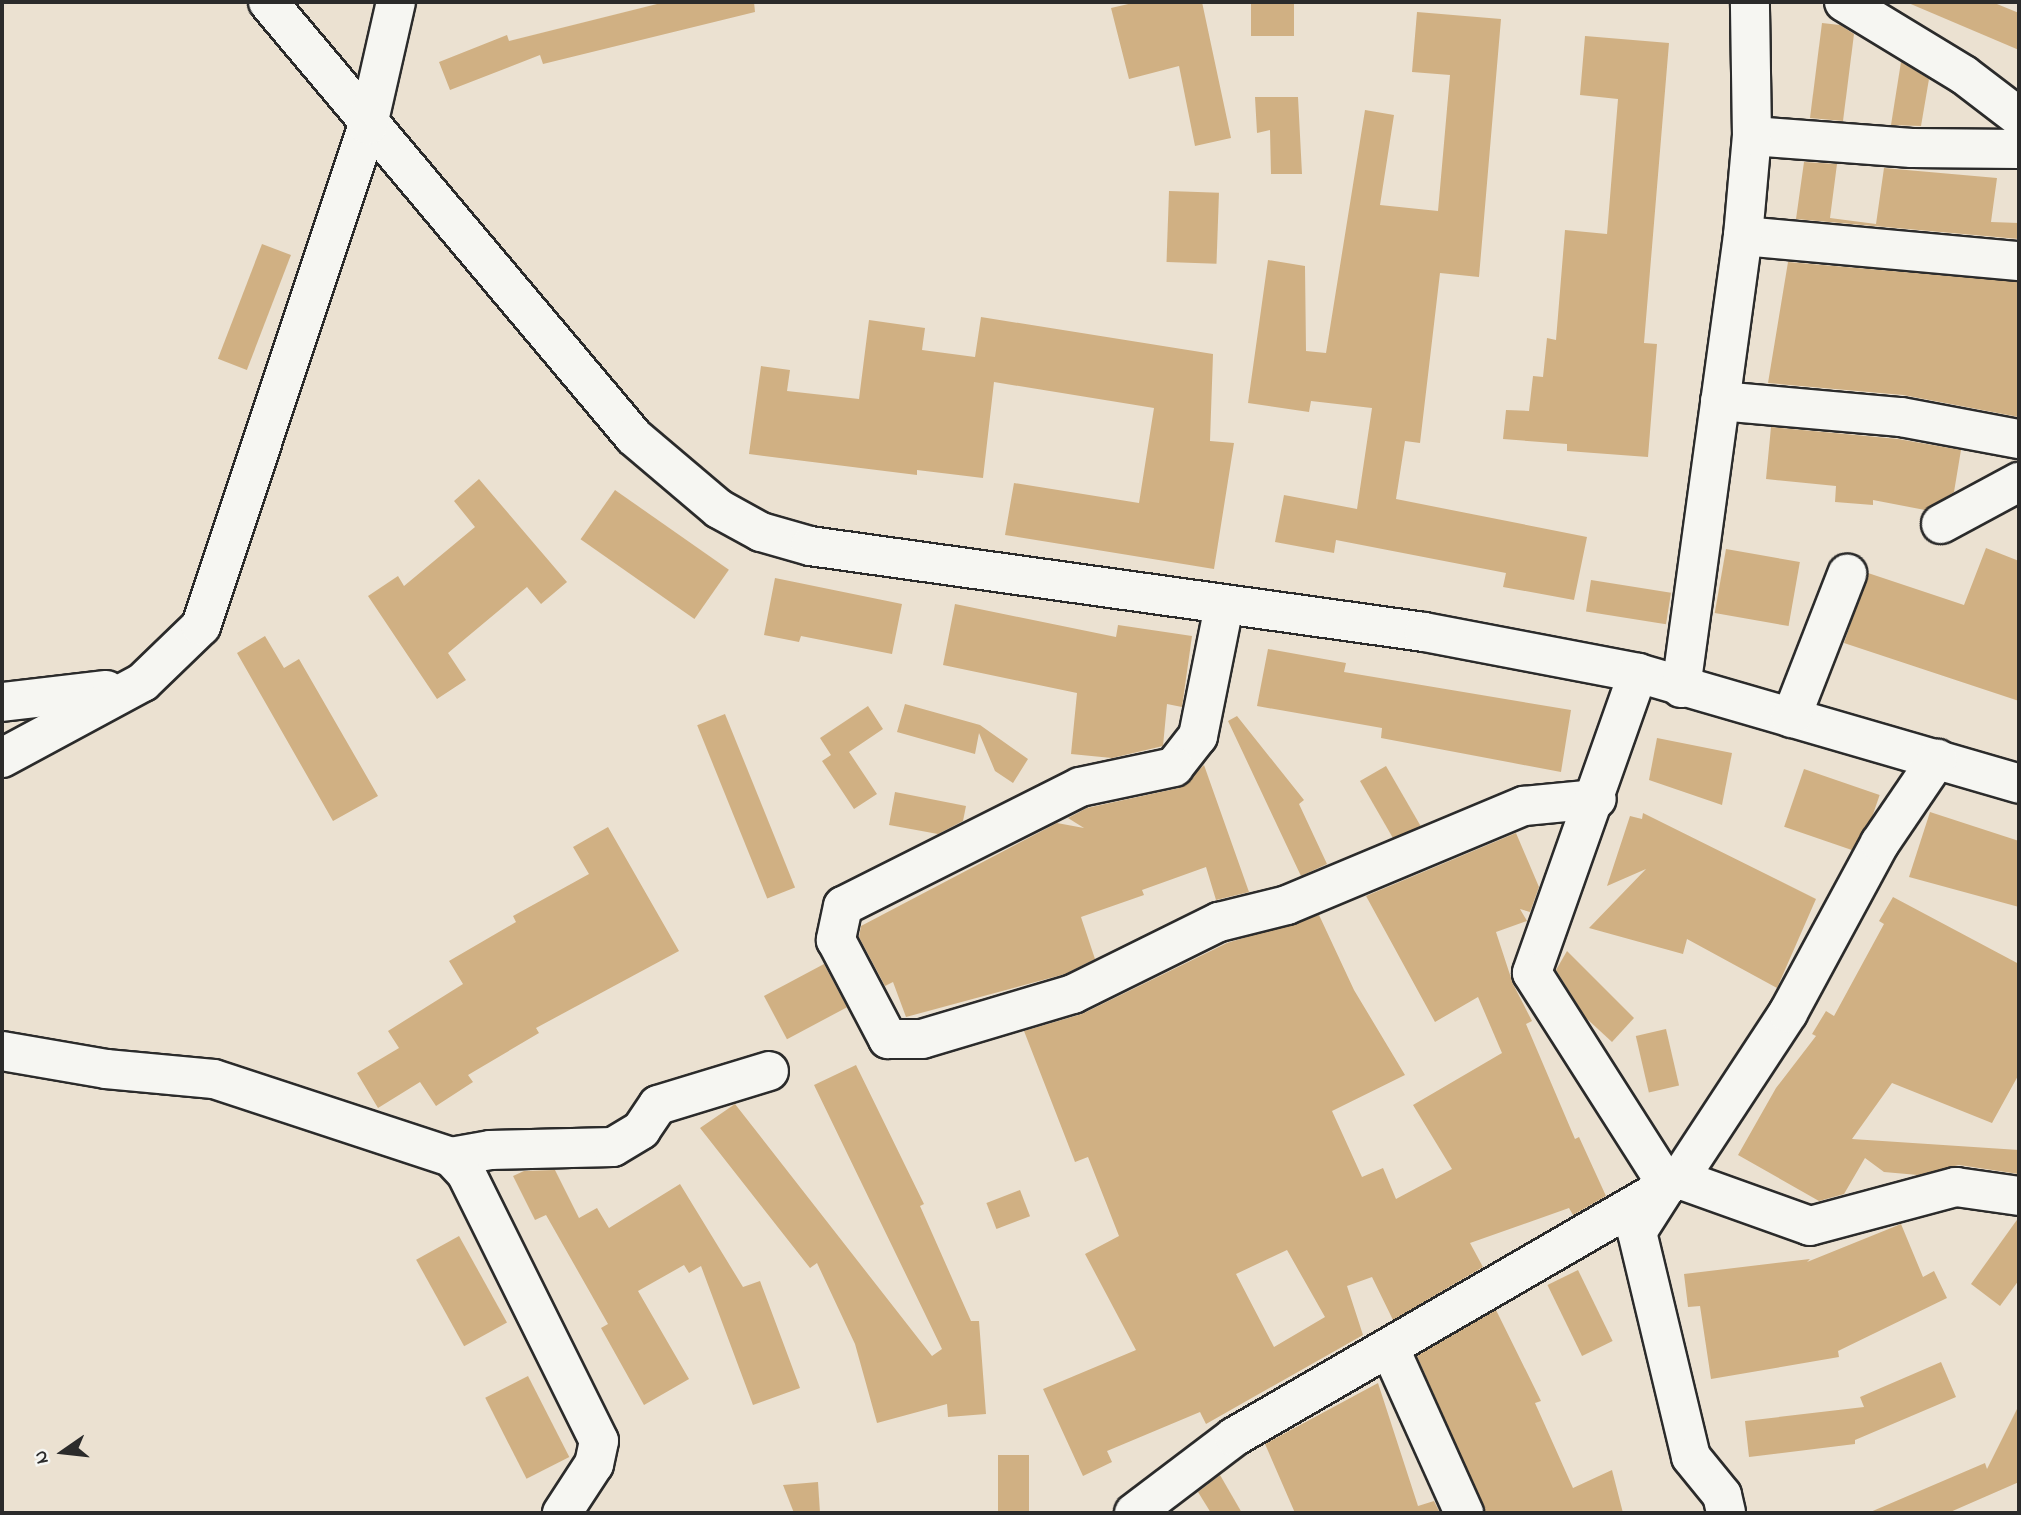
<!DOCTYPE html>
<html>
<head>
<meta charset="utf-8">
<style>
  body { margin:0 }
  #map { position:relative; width:2021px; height:1515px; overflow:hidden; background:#ebe1d1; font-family:"Indie Flower",sans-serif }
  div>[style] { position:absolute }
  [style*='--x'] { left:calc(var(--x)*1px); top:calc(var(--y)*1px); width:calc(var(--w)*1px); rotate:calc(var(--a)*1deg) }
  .building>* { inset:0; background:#d0b083; transform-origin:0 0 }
  .roads { filter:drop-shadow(2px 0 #2b2b2b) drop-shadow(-2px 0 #2b2b2b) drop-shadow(0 2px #2b2b2b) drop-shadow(0 -2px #2b2b2b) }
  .minor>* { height:38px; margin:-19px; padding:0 19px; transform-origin:19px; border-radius:19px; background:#f6f6f2 }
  span { translate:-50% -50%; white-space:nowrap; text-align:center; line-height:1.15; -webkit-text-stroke:5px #f6f6f2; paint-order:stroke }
  .frame { position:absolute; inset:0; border:4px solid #2b2b2b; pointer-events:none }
  .north { position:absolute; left:28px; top:1417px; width:70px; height:70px; -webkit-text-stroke:5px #f6f6f2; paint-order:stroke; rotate:256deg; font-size:19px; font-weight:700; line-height:28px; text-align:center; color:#2b2b2b }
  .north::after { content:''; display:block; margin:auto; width:24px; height:32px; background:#2b2b2b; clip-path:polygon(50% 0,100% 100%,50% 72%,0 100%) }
</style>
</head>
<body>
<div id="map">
  <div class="building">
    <div style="clip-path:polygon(665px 2px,754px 2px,755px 12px,543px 64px,540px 55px,450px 90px,439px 62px,507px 35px,509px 41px)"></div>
    <div style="clip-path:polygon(1137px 2px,1202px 2px,1231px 138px,1195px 146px,1179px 66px,1129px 79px,1111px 8px)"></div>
    <div style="left:1251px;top:2px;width:43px;height:34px"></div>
    <div style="clip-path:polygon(1906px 2px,1992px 2px,2019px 13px,2019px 50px)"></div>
    <div style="clip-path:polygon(1417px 12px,1501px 19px,1479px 277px,1440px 273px,1420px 443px,1405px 441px,1396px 499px,1587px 537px,1574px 600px,1503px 587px,1506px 573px,1336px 540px,1334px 553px,1275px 542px,1284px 495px,1357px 509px,1372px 408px,1311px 401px,1309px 412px,1248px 403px,1268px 260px,1305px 266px,1306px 351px,1326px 353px,1365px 110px,1394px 115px,1380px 205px,1438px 211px,1450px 75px,1412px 72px)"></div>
    <div style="clip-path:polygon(1822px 23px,1840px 25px,1854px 34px,1843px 121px,1810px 118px)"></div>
    <div style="clip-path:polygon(1585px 36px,1669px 43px,1644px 343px,1657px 344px,1648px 457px,1567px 451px,1567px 444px,1503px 439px,1506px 410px,1529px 411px,1533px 376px,1543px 377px,1547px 338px,1556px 340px,1565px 230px,1607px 234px,1618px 99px,1580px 95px)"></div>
    <div style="clip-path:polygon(1901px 62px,1929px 79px,1921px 126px,1891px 125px)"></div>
    <div style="clip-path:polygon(1255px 97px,1298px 97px,1302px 174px,1271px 174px,1270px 130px,1257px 133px)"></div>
    <div style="clip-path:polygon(1804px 162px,1837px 164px,1830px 218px,1876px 224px,1884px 168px,1997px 178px,1991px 222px,2019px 223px,2019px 239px,1796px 219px)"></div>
    <div style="left:1169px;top:191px;width:50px;height:71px;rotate:2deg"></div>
    <div style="left:262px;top:244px;width:31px;height:123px;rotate:21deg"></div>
    <div style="clip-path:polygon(1788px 262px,2019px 282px,2019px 417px,1903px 395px,1768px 383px)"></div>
    <div style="clip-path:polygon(981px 317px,1213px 354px,1210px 441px,1234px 443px,1214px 569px,1005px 535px,1014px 483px,1139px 503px,1154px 408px,994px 382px,983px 478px,917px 470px,917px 475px,749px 454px,761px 366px,790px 370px,787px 391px,859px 399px,869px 320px,925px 328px,922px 350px,975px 357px)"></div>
    <div style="clip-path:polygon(1771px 427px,1898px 439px,1961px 450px,1954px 492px,1925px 510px,1873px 500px,1873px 505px,1835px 502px,1836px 486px,1766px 479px)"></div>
    <div style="clip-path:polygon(479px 479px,567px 582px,541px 604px,527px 587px,448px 653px,466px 680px,437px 699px,368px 596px,398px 576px,404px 586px,475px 527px,454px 501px)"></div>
    <div style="left:615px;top:490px;width:139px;height:60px;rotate:35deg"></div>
    <div style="clip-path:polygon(1986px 548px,2019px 561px,2019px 701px,1844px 643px,1868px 573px,1964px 605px)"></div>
    <div style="left:1726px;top:549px;width:75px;height:65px;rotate:10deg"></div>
    <div style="clip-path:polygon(775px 578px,902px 604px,892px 654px,801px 636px,799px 642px,764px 635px)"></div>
    <div style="left:1591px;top:580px;width:81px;height:32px;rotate:9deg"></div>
    <div style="clip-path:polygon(955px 604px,1116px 637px,1118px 625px,1192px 636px,1182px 707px,1167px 704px,1163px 746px,1112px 758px,1071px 754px,1077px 693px,943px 665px)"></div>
    <div style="clip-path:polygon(265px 636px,284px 668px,299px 659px,378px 796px,333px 821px,237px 653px)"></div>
    <div style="clip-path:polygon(1268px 649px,1346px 663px,1344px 672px,1571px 710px,1561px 772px,1381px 738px,1382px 728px,1257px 706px)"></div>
    <div style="clip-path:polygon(905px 704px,980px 725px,1028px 759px,1013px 783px,995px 771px,979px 733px,975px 754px,897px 732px)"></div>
    <div style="clip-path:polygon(868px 706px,883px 729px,849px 752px,877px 794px,854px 809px,822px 761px,831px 755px,820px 738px)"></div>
    <div style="left:725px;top:714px;width:187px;height:30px;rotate:68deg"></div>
    <div style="clip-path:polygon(1237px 716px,1304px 800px,1299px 804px,1327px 864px,1301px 876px,1228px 721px)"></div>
    <div style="clip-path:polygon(1657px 738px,1732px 753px,1722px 805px,1649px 780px)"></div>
    <div style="clip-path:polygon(1204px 765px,1249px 892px,1216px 900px,1206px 867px,1142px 890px,1144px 895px,1081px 917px,1095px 959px,1065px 974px,906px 1017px,893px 982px,885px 986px,859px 937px,861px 926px,1057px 823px,1084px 828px,1068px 818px,1087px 808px,1179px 788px)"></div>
    <div style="left:1386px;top:766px;width:69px;height:30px;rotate:60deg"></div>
    <div style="left:1804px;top:769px;width:80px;height:61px;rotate:19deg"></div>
    <div style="clip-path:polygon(895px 792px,966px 806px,963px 821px,938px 834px,889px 825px)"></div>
    <div style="clip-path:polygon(1930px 812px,2019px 841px,2019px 907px,1909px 877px)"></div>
    <div style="clip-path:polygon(1643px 813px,1816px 899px,1777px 988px,1687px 939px,1683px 954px,1589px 928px,1646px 869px,1607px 886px,1630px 816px,1642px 819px)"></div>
    <div style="clip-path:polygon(608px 827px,679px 951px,536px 1028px,539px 1033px,468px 1075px,473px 1082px,436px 1106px,420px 1082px,378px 1108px,357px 1073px,399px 1048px,388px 1031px,463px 984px,449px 961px,516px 922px,513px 916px,589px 874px,573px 847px)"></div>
    <div style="clip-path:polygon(evenodd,1516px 833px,1539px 887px,1530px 912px,1520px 909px,1527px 921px,1496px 932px,1513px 984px,1532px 1021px,1526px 1024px,1575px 1139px,1579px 1137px,1606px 1196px,1573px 1215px,1569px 1208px,1470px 1243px,1483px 1267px,1393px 1320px,1372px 1277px,1347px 1286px,1363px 1335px,1206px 1424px,1200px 1412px,1107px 1451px,1112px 1462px,1083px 1476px,1043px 1389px,1136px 1350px,1085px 1254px,1119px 1236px,1088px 1157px,1075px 1162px,1024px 1031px,1082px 1014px,1227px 943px,1319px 915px,1354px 990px,1405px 1075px,1332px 1111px,1362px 1177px,1383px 1168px,1396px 1199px,1452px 1169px,1413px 1105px,1502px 1053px,1478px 997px,1435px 1022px,1366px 896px,1516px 833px,1287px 1250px,1325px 1317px,1274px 1347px,1236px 1274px,1287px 1250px)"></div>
    <div style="clip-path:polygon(1893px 897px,2019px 964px,2019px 1074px,1992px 1123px,1892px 1083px,1852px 1139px,2019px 1150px,2019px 1174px,1959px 1165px,1918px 1175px,1884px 1172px,1865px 1158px,1844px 1194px,1819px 1201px,1738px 1155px,1776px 1088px,1816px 1036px,1812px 1034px,1826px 1011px,1834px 1016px,1884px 924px,1879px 921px)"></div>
    <div style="clip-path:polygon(1567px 951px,1634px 1018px,1612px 1042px,1586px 1018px,1556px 970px)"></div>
    <div style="left:824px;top:964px;width:49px;height:68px;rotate:62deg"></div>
    <div style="left:1666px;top:1029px;width:58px;height:31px;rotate:77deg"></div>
    <div style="clip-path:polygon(856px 1065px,924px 1204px,920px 1206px,971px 1321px,979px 1321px,986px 1414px,948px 1417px,947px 1404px,877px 1423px,855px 1344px,817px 1263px,810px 1268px,700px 1128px,735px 1104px,932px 1356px,942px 1349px,814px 1085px)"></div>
    <div style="clip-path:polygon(555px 1170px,579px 1218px,597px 1208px,609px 1228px,680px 1184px,743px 1287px,760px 1281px,800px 1388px,753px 1405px,701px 1266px,689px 1273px,684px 1265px,638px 1291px,689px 1379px,644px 1405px,601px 1328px,608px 1324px,546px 1215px,535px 1220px,513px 1176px,524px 1171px)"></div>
    <div style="left:1020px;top:1190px;width:28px;height:36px;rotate:69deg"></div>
    <div style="clip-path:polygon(2019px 1217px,2019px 1280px,2000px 1306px,1971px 1284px)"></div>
    <div style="clip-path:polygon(1901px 1224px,1923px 1277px,1934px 1271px,1947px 1298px,1838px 1351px,1839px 1357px,1711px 1379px,1700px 1306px,1688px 1307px,1684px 1274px,1810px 1259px,1807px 1262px)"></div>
    <div style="left:459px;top:1236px;width:99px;height:49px;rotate:61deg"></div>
    <div style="left:1578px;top:1270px;width:79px;height:34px;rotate:64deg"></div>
    <div style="clip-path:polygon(1496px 1310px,1541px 1401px,1535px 1403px,1573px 1488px,1612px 1470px,1623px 1513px,1486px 1513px,1417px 1356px)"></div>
    <div style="clip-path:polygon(1941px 1362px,1956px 1397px,1855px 1440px,1855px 1444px,1749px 1457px,1745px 1421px,1864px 1407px,1860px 1397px)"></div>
    <div style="left:528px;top:1376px;width:91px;height:48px;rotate:63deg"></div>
    <div style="clip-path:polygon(1378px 1383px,1418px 1506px,1434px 1501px,1440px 1513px,1295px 1513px,1265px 1444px)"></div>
    <div style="clip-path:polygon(2019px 1405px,2019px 1482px,1948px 1513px,1868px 1513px,1985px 1463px,1987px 1469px)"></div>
    <div style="left:998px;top:1455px;width:31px;height:58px"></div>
    <div style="clip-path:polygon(1220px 1475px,1242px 1513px,1211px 1513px,1198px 1492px)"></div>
    <div style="clip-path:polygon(818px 1482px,820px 1513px,794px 1513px,783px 1485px)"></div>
  </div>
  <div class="roads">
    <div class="minor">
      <div style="--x:268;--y:2;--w:568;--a:49.92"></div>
      <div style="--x:634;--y:437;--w:111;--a:40.3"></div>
      <div style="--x:719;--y:509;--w:48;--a:28.7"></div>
      <div style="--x:761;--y:532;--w:51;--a:15.9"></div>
      <div style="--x:810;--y:546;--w:620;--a:7.97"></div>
      <div style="--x:1424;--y:632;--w:218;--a:10.8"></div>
      <div style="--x:1638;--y:673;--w:397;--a:16.2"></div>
      <div style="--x:1844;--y:2;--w:140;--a:31.3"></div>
      <div style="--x:1964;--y:75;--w:69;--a:37.4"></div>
      <div style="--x:1752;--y:136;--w:160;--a:4.3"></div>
      <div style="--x:1912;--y:148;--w:107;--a:0.5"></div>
      <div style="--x:1743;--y:236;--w:277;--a:5.2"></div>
      <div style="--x:1720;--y:401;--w:182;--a:5.1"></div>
      <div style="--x:1901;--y:417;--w:120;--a:10.6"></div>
      <div style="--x:1941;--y:524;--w:89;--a:-28.3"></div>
      <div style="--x:1224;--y:606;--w:133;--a:101.3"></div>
      <div style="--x:1198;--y:736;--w:39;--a:128"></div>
      <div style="--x:1174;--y:767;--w:96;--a:168"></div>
      <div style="--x:1080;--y:787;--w:265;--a:153.3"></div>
      <div style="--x:843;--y:906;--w:35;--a:102"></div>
      <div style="--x:836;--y:940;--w:112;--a:62.3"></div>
      <div style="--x:888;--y:1039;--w:34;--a:0"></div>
      <div style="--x:922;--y:1039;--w:158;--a:-16.6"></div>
      <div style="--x:1073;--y:994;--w:163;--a:-26.3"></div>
      <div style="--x:1219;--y:922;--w:70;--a:-14"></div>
      <div style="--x:1287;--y:905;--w:257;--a:-22.7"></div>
      <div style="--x:1524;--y:806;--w:73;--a:-5.5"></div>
      <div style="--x:1638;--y:673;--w:318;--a:109.5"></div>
      <div style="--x:1532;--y:973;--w:251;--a:57.5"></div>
      <div style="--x:1667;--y:1185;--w:56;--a:122.6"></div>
      <div style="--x:1637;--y:1232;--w:231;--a:76.5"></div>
      <div style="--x:1691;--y:1457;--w:49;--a:50.8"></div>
      <div style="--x:1722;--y:1495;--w:18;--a:77"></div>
      <div style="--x:1681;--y:688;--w:456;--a:-82.2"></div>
      <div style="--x:1743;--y:236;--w:100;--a:-84.9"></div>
      <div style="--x:1752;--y:136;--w:134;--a:-90.9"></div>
      <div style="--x:2;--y:702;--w:105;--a:-6.6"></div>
      <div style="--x:1791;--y:718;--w:155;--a:-68.7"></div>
      <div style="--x:2;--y:758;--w:160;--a:-28.3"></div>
      <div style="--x:143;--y:682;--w:81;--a:-44"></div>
      <div style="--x:201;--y:626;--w:528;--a:-71.57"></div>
      <div style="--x:368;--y:125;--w:126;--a:-77.2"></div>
      <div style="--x:2;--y:1051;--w:106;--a:9.8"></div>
      <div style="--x:106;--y:1069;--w:108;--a:5.3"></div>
      <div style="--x:214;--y:1079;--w:250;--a:18.2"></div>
      <div style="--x:451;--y:1157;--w:22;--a:47"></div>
      <div style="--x:466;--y:1173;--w:299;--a:63.6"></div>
      <div style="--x:599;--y:1441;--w:24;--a:102"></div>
      <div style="--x:594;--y:1464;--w:59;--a:123.1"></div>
      <div style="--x:451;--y:1157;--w:40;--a:-10"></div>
      <div style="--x:490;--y:1150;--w:123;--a:-1.4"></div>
      <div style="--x:613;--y:1147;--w:33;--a:-31"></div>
      <div style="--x:641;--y:1130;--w:30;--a:-56"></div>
      <div style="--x:658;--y:1105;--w:116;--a:-17"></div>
      <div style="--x:1679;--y:1179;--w:199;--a:-56.7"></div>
      <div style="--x:1788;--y:1013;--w:193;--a:-61.6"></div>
      <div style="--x:1880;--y:843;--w:102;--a:-55.8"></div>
      <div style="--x:1390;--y:1349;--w:180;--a:65.7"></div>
      <div style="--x:1134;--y:1513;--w:126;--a:-37.2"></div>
      <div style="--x:1234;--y:1437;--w:514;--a:-30.1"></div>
      <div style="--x:1679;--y:1179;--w:139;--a:19.7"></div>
      <div style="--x:1810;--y:1226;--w:151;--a:-15"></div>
      <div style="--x:1956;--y:1187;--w:64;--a:8.1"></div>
    </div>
  </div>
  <div class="frame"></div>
  <div class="north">N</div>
</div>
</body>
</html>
